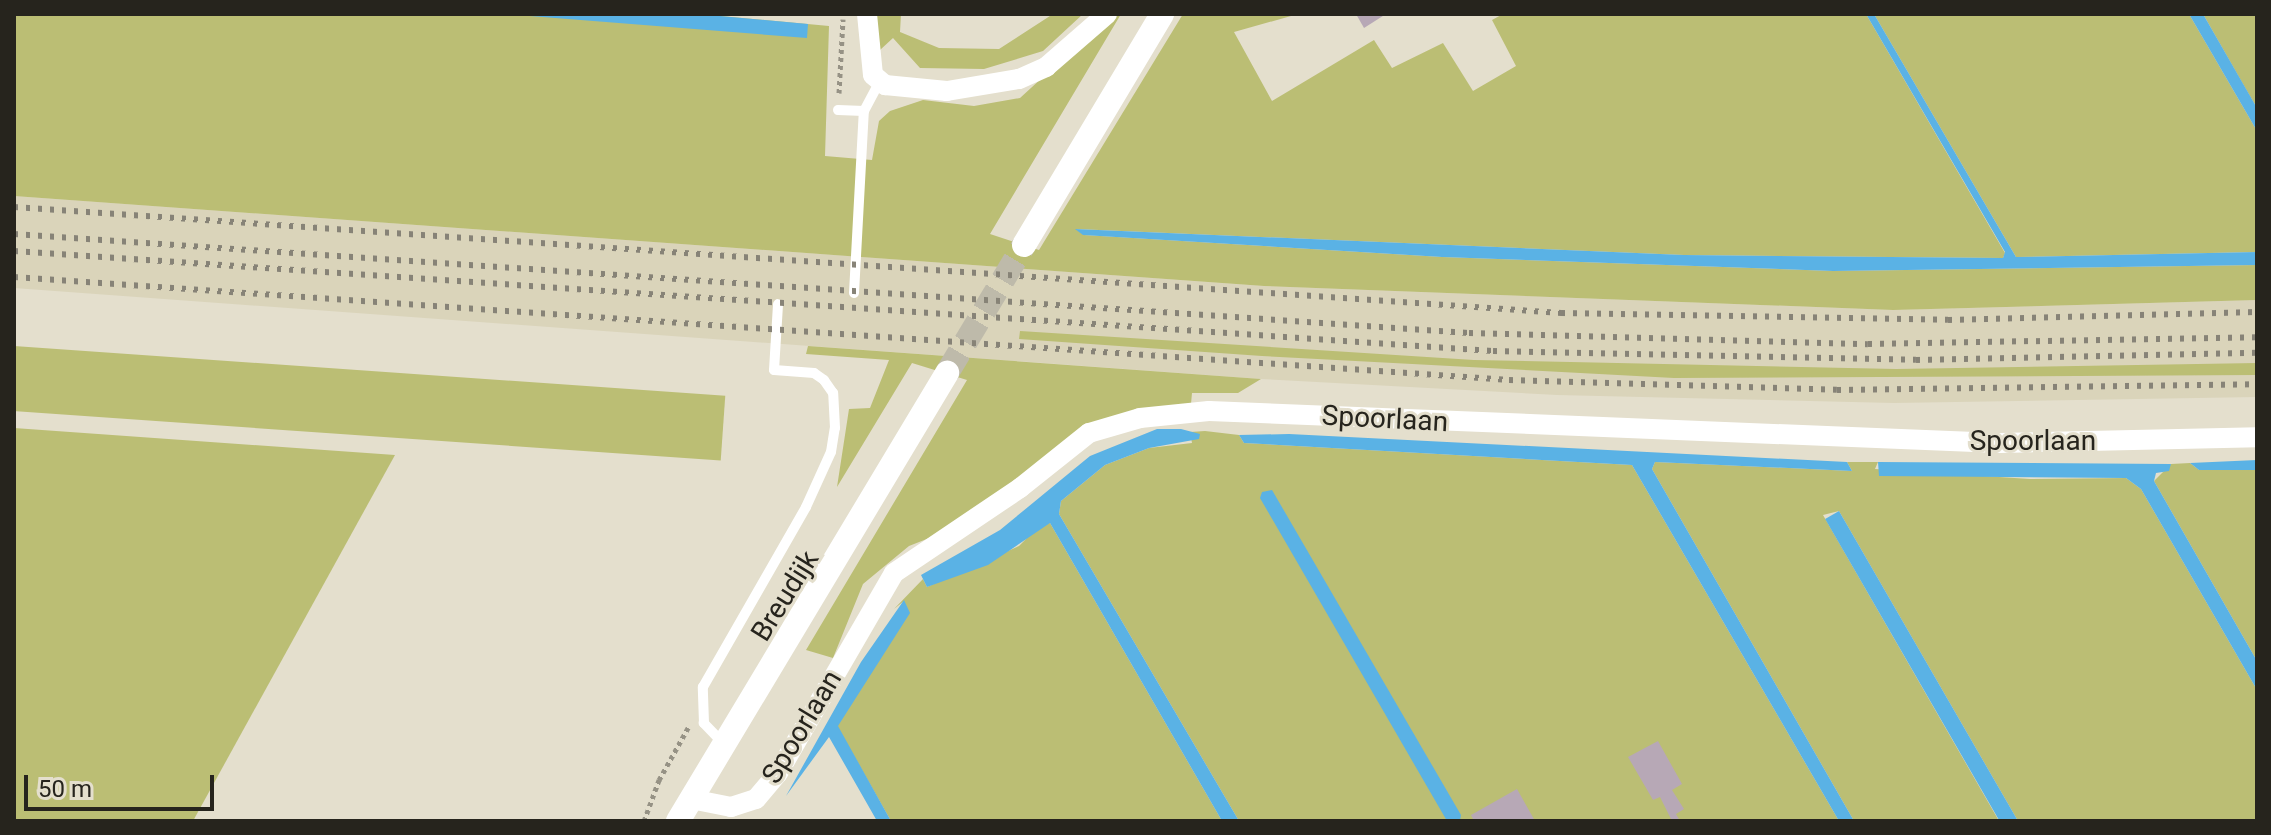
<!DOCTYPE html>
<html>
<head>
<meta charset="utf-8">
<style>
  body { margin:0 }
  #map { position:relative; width:2271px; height:835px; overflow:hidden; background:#e4dfcd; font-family:Roboto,sans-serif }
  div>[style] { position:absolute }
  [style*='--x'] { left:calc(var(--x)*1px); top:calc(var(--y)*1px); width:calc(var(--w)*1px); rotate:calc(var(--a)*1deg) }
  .built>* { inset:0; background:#dad4ba }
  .green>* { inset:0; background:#bbbe74; transform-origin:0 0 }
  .water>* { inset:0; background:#5ab2e5; transform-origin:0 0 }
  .building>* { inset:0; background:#b7a8b6 }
  .tertiary-tunnel>* { height:24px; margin-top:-12px; transform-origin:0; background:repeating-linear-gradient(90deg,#bebaaa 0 24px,transparent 0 36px) }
  .path>* { height:5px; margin-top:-2.5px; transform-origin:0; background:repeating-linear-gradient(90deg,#969285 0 4px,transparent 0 8px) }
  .service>* { height:10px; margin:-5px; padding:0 5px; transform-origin:5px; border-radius:5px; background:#fff }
  .minor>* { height:20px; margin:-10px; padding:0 10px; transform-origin:10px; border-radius:10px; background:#fff }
  .tertiary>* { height:24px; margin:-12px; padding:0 12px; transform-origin:12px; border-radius:12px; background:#fff }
  .rail>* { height:6px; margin-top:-3px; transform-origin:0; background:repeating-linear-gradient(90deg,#878377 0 4px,transparent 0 12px) }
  span { translate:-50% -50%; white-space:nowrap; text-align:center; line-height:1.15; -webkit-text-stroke:6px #e4dfcd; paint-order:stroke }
  .street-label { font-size:28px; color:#26241d }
  .frame { position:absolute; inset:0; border:16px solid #26241d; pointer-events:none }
  .scale { position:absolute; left:24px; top:775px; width:190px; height:36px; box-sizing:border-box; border:4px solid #26241d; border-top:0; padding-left:10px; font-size:24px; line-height:28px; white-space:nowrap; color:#26241d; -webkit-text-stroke:6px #e4dfcd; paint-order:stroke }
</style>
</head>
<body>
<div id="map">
  <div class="built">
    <div style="clip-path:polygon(14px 196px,1264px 286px,1893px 310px,2257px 300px,2257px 397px,1894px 403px,1557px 395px,1261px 379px,14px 288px)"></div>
  </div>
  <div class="green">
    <div style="clip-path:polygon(14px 14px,698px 14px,829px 26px,825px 156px,872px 160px,879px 121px,890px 111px,923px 100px,974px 106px,1020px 98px,1112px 14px,1121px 14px,990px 234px,1039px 250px,1183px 14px,1298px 14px,1234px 32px,1272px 101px,1374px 40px,1392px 68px,1443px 43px,1473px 91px,1516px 66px,1492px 20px,1503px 14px,1866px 14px,2005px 253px,2003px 258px,1684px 255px,1076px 229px,1084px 235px,1442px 257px,1833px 271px,2257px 265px,2257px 300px,1893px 310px,1264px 286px,14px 196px)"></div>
    <div style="clip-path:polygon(876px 14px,901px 14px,900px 32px,939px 48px,999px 49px,1053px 14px,1083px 14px,1043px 51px,984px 69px,920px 68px,893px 38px,880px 50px)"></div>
    <div style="clip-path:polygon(1874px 14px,2189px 14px,2257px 131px,2257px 252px,2016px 257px)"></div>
    <div style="clip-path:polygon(2203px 14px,2257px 14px,2257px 108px,2247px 91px)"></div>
    <div style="clip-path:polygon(1020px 331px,1474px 360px,1896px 369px,2257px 363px,2257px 375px,1674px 378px,1262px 356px,1019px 339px)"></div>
    <div style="left:14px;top:346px;width:713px;height:65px;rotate:4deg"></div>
    <div style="clip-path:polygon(808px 346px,1261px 379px,1238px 393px,1192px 393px,1191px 404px,1099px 421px,947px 531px,909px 546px,863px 584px,833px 658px,806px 650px,967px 380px,912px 363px,837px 487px,849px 409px,870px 408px,889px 360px,806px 354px)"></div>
    <div style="clip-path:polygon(14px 428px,395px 455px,193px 821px,14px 821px)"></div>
    <div style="clip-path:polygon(1205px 431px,1239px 435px,1244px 443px,1632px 465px,1839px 821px,1239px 821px,1059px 514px,1061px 501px,1105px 465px,1149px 448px,1192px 443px,1190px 432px)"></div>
    <div style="clip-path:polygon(1655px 462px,1852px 471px,1847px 462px,1878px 462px,1875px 469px,2030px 479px,2126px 478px,2141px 489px,2257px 690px,2257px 821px,2018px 821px,1839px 511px,1823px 515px,1999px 821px,1854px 821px,1652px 469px)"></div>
    <div style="clip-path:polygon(2190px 463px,2199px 470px,2257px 470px,2257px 661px,2154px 481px,2171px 464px)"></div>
    <div style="clip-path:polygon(1050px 523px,1222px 821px,891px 821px,837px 726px,904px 601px,894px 609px,923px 579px,927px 587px,1019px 546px,1040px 525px)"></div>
  </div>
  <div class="water">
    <div style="clip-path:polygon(504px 14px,698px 14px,808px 24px,807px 38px)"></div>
    <div style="clip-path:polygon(1866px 14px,1874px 14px,2016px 257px,2257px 252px,2257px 265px,1833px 271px,1442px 257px,1083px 235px,1075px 229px,1684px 255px,2003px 258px,2005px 252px)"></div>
    <div style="clip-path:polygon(2189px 14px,2203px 14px,2257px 108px,2257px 131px)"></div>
    <div style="clip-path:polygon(1157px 429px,1181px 429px,1200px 434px,1199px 439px,1149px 448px,1105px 465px,1061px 501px,1059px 514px,1239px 821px,1222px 821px,1050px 523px,988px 565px,927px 587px,921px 575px,1000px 530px,1090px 456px)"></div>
    <div style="clip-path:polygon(1289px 434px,1847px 462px,1852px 471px,1655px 462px,1652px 469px,1854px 821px,1839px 821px,1632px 465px,1244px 443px,1239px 435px)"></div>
    <div style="clip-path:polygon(2257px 460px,2257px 470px,2199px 470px,2190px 463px)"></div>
    <div style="clip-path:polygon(1878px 462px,2171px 464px,2169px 471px,2156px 473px,2154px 481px,2257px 661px,2257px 690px,2141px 489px,2126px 478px,1879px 476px)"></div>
    <div style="clip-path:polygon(1272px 490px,1461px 815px,1460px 821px,1447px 821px,1260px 498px,1262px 492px)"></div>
    <div style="left:1839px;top:511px;width:358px;height:16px;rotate:60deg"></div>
    <div style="clip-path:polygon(904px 600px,910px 613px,838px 726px,891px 821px,877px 821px,829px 737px,786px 796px,861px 662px)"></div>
  </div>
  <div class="building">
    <div style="clip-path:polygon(1356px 14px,1386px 14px,1364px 28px)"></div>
    <div style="clip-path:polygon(1658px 741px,1682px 784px,1672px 790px,1684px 809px,1676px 814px,1680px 821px,1672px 821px,1660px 797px,1653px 800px,1628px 757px)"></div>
    <div style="clip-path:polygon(1517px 789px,1535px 821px,1474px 821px,1471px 815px)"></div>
  </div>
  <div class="tertiary-tunnel">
    <div style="--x:947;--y:373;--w:149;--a:-59"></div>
  </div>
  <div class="path">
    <div style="--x:839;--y:93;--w:74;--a:-86.9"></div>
    <div style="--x:644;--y:821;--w:44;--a:-69.9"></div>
    <div style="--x:659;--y:780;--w:60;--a:-60.9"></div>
  </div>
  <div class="service">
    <div style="--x:838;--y:110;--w:26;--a:2"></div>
    <div style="--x:864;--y:111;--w:34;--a:-62"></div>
    <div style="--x:854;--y:293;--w:182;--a:-86.9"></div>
    <div style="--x:723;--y:743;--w:28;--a:-134"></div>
    <div style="--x:704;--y:723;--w:36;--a:-92"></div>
    <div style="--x:703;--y:687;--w:207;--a:-60.2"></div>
    <div style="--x:806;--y:507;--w:60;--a:-65.6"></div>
    <div style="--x:831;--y:452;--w:24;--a:-81"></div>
    <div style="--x:835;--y:428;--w:35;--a:-93"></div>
    <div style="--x:833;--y:393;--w:16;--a:-125"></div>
    <div style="--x:824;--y:380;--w:12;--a:-145"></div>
    <div style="--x:814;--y:373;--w:40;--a:-175.7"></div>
    <div style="--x:774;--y:370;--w:66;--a:-86.5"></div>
  </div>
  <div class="minor">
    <div style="--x:867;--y:14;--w:61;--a:84.4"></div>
    <div style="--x:873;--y:75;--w:16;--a:40"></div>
    <div style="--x:885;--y:85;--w:62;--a:5.5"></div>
    <div style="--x:947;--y:91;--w:73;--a:-9.5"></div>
    <div style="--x:1019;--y:79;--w:30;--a:-24"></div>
    <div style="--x:1046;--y:67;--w:81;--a:-41"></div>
    <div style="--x:691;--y:799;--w:41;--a:11.3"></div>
    <div style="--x:731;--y:807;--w:26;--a:-18"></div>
    <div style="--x:756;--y:799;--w:34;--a:-50"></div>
    <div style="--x:778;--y:773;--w:231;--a:-59.9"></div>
    <div style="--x:894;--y:573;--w:152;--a:-34"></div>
    <div style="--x:1020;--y:488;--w:88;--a:-38.6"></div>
    <div style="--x:1089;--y:433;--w:53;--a:-16.4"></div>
    <div style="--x:1140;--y:418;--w:69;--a:-5.8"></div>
    <div style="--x:1209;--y:411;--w:791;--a:2.32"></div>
    <div style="--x:1999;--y:443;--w:258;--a:-1.3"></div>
  </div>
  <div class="tertiary">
    <div style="--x:1024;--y:245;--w:269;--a:-59.1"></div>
    <div style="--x:678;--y:821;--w:523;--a:-59.02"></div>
  </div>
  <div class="rail">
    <div style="--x:14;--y:207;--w:1551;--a:3.92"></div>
    <div style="--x:1561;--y:313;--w:387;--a:1"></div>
    <div style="--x:1948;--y:320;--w:309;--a:-1.5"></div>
    <div style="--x:14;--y:234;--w:1458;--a:3.89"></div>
    <div style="--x:1469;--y:333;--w:399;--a:1.6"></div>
    <div style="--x:1868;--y:344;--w:389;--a:-1"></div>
    <div style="--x:14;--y:251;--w:1482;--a:3.87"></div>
    <div style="--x:1493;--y:351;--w:423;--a:1.2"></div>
    <div style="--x:1916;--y:360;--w:341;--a:-1.2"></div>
    <div style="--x:14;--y:277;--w:1499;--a:3.94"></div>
    <div style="--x:1509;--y:380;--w:328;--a:1.7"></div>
    <div style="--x:1837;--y:390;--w:420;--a:-0.8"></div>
  </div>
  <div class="street-label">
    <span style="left:1385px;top:419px;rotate:3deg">Spoorlaan</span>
    <span style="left:2033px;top:441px">Spoorlaan</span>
    <span style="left:785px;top:596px;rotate:-58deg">Breudijk</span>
    <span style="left:802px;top:727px;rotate:-59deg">Spoorlaan</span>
  </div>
  <div class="frame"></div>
  <div class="scale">50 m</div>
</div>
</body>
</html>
